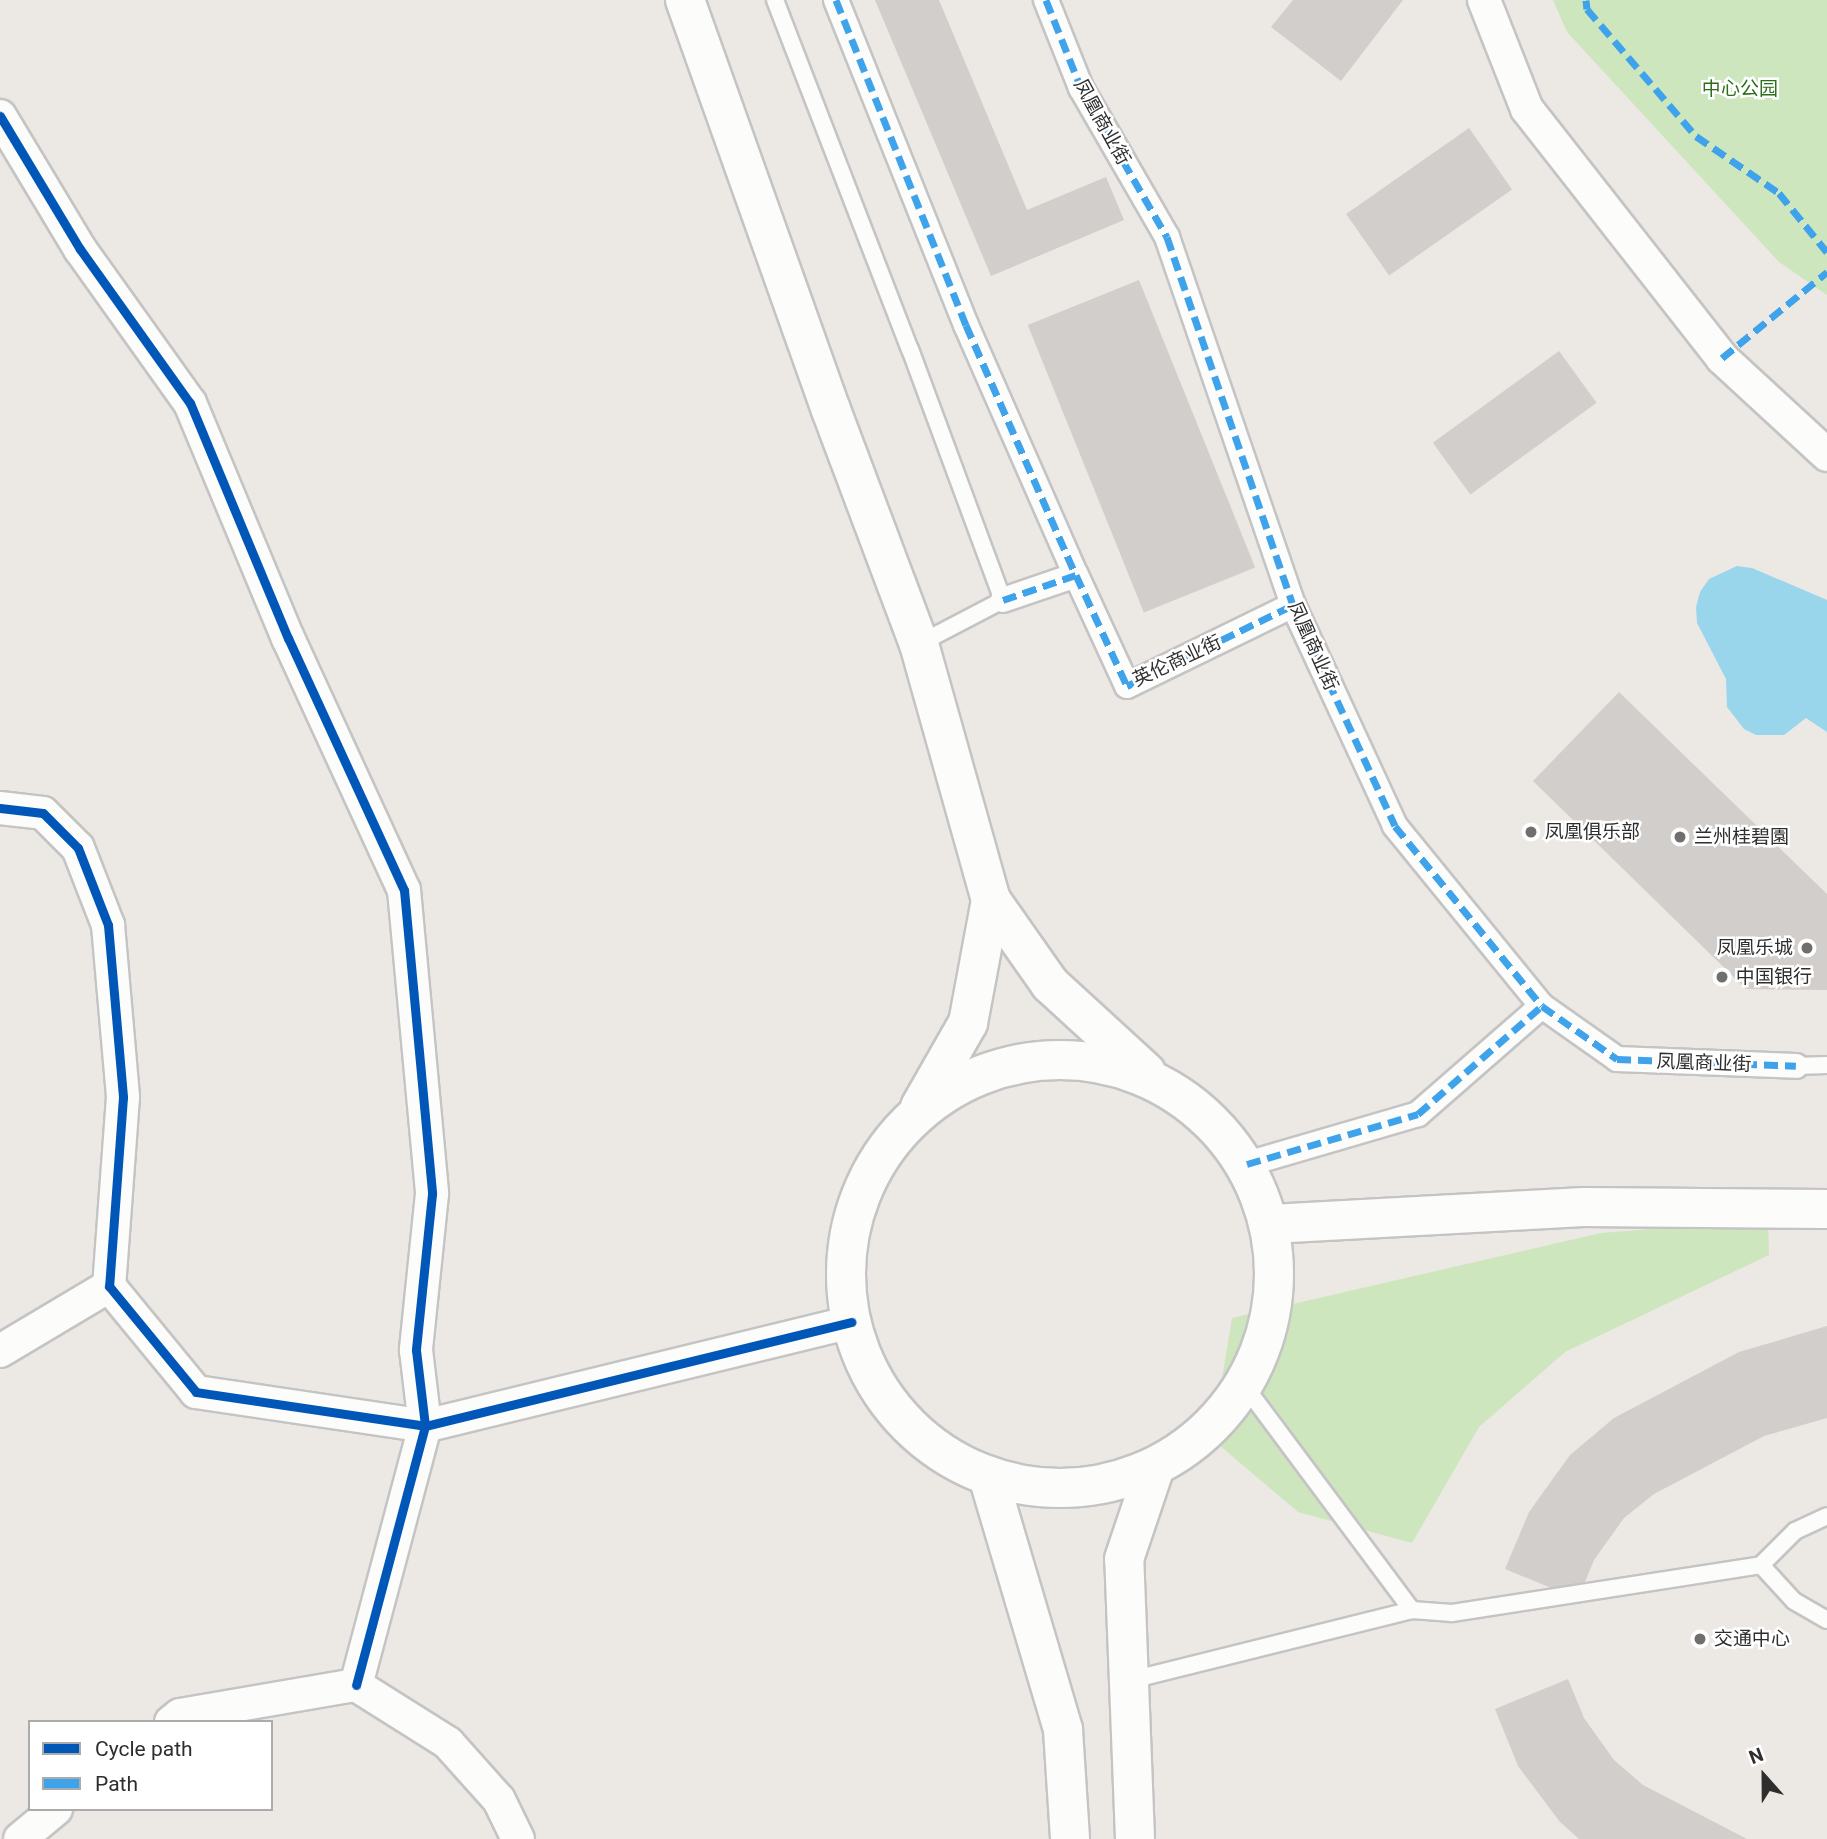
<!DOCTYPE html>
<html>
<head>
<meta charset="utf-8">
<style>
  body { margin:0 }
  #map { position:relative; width:1827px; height:1839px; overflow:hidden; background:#ece8e4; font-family:Roboto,"Noto Sans SC",sans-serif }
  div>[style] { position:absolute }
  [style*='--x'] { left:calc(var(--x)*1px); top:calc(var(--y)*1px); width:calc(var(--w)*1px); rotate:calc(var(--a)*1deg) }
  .green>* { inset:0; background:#cee6be }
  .water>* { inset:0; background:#99d6ec }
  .building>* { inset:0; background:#d1cecb; transform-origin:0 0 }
  .roads { filter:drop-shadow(2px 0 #c5c4c5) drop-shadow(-2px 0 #c5c4c5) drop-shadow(0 2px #c5c4c5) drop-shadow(0 -2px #c5c4c5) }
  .service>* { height:16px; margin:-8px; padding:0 8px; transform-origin:8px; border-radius:8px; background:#fcfcfb }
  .pedestrian>* { height:24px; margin:-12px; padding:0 12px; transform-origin:12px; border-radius:12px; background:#fcfcfb }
  .minor>* { height:32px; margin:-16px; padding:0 16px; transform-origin:16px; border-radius:16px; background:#fcfcfb }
  .tertiary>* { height:38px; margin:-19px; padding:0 19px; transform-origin:19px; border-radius:19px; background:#fcfcfb }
  .secondary>* { height:38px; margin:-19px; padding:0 19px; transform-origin:19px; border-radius:19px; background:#fcfcfb }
  .secondary>.ring { margin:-19px; padding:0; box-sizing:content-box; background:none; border:38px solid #fcfcfb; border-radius:50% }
  .quiet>* { height:7px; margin-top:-3.5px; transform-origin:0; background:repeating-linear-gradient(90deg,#3ea3eb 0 14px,transparent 0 21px) }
  .cycleway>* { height:9px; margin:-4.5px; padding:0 4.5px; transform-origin:4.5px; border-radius:4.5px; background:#0057b8 }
  .dots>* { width:19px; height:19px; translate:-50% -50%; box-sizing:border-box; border:4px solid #fff; border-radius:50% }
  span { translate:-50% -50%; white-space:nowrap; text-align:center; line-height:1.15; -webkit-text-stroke:5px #fff; paint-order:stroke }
  .park-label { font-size:19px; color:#2c6e1b }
  .street-label { font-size:19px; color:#2e2e2e }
  .poi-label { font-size:19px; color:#2e2e2e }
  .left { translate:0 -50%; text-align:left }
  .right { translate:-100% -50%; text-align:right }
  .legend { position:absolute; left:28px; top:1720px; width:245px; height:91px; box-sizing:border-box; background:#fff; border:2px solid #ababab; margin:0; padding:9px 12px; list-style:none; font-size:21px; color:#2e2e2e }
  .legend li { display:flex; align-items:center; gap:14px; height:35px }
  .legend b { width:35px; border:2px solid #ababab }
  .north { position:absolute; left:1729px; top:1741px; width:70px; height:70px; -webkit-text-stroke:5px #fff; paint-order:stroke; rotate:339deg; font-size:19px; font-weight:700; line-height:28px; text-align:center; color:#2e2e2e }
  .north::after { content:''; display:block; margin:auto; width:24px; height:32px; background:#2e2e2e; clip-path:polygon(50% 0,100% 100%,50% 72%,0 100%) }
</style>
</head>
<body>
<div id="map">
  <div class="green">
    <div style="clip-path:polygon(1553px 0,1827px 0,1827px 295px,1779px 262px,1567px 32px)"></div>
    <div style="clip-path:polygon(1768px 1220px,1769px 1255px,1565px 1352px,1479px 1427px,1412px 1543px,1298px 1512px,1212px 1439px,1232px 1318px,1601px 1233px)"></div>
  </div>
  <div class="water">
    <div style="clip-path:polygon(1737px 566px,1752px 568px,1827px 600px,1827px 732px,1806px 718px,1784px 735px,1756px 735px,1744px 729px,1727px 707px,1726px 679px,1697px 623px,1696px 607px,1700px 592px,1709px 579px)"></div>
  </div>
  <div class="building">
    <div style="clip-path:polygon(875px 0,939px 0,1027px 210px,1106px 177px,1124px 220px,991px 276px)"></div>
    <div style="clip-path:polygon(1293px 0,1403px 0,1341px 81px,1271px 27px)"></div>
    <div style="left:1469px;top:128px;width:75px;height:150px;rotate:55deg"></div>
    <div style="left:1139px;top:280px;width:310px;height:120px;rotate:68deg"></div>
    <div style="left:1559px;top:351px;width:64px;height:156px;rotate:54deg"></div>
    <div style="clip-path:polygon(1619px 692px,1827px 894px,1827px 990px,1746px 989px,1533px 781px)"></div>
    <div style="clip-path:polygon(1827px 1326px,1827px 1418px,1764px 1436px,1654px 1494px,1624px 1518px,1594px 1560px,1578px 1599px,1505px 1569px,1529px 1512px,1570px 1455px,1614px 1418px,1739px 1352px)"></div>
    <div style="clip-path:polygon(1568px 1679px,1584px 1718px,1614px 1760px,1643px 1785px,1747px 1839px,1579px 1839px,1560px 1822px,1518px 1766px,1495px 1709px)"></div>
  </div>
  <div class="roads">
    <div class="service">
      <div style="--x:775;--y:0;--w:374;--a:68.9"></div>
      <div style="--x:910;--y:349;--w:268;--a:69.7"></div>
      <div style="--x:1003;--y:600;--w:95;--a:152.4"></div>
      <div style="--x:1796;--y:1066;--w:31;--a:-2"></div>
      <div style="--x:1244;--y:1385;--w:281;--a:53.3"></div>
      <div style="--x:1412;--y:1610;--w:40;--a:4.3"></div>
      <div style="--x:1452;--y:1613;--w:313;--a:-8.8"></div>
      <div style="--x:1761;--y:1565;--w:48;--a:-45"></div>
      <div style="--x:1795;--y:1531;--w:35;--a:-25"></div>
      <div style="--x:1761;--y:1565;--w:49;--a:47.5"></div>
      <div style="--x:1794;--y:1601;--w:38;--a:30"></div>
      <div style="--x:1131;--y:1680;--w:290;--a:-14"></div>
    </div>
    <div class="pedestrian">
      <div style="--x:836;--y:0;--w:350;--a:68.2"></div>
      <div style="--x:966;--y:325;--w:273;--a:66.3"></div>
      <div style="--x:1046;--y:0;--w:95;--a:68.3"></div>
      <div style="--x:1081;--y:88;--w:172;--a:60"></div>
      <div style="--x:1167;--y:237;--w:389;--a:71.1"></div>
      <div style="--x:1293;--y:605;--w:243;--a:65.2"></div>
      <div style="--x:1395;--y:826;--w:232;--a:50.8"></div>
      <div style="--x:1542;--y:1006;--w:92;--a:35.2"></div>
      <div style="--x:1617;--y:1059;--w:179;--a:2.2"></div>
      <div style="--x:1003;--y:600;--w:77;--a:-18.9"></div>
      <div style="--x:1076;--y:575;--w:122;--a:65.3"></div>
      <div style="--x:1127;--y:686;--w:185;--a:-26"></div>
      <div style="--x:1247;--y:1164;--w:178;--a:-16.3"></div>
      <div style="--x:1418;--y:1114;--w:164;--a:-41.1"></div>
    </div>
    <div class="minor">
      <div style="--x:1484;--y:0;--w:117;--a:68.5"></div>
      <div style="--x:1527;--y:109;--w:316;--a:51.9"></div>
      <div style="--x:1722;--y:358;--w:143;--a:42.7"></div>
      <div style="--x:0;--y:116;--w:155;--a:59"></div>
      <div style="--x:80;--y:249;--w:189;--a:54.5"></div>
      <div style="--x:190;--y:403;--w:255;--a:67.4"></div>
      <div style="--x:288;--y:638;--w:277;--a:65.3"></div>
      <div style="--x:404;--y:890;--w:305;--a:84.7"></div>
      <div style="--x:432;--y:1194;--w:157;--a:95.9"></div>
      <div style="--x:416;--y:1350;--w:77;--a:83.2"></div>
      <div style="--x:425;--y:1426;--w:268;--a:104.9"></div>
      <div style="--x:0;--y:808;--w:43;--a:6.6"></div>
      <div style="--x:43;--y:813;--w:49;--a:45"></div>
      <div style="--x:78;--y:848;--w:83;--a:68.7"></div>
      <div style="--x:108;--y:925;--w:173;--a:85"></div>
      <div style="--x:123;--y:1097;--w:190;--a:94.2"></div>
      <div style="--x:109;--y:1286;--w:137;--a:50.6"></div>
      <div style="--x:196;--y:1392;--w:232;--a:8.4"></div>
      <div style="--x:425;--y:1426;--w:439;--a:-13.7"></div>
      <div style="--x:0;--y:1351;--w:127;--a:-30.8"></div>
      <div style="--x:171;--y:1722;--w:11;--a:-38"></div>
      <div style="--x:180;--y:1715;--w:179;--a:-9.7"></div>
      <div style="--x:356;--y:1685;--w:109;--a:32.2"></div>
      <div style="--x:448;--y:1743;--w:76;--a:48.2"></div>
      <div style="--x:499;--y:1800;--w:43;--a:64"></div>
      <div style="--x:20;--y:1839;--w:47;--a:-39.8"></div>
    </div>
    <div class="tertiary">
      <div style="--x:1271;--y:1224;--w:313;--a:-3.1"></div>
      <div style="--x:1584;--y:1207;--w:243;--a:0.5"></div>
    </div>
    <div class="secondary">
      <div style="--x:685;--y:0;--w:435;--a:70.4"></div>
      <div style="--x:831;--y:410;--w:250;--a:69.4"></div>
      <div style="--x:919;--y:644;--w:266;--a:74.3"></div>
      <div style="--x:991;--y:900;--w:103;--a:54.9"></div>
      <div style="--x:1050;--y:984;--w:130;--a:42.5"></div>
      <div class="ring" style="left:846px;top:1060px;width:390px;height:390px"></div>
      <div style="--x:920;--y:1107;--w:97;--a:-60.3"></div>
      <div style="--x:968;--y:1023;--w:125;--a:-79.4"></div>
      <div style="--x:988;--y:1476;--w:265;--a:73.5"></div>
      <div style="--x:1063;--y:1730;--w:109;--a:86.3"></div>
      <div style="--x:1135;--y:1839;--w:280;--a:-92.2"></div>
      <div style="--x:1124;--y:1559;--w:97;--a:-71.4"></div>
    </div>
  </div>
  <div class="quiet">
    <div style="--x:836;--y:0;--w:350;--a:68.2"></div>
    <div style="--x:966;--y:325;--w:273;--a:66.3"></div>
    <div style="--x:1046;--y:0;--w:95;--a:68.3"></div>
    <div style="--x:1081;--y:88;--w:172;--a:60"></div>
    <div style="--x:1167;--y:237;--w:389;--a:71.1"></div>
    <div style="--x:1293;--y:605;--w:243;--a:65.2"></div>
    <div style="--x:1395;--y:826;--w:232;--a:50.8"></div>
    <div style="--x:1542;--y:1006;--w:92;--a:35.2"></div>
    <div style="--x:1617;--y:1059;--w:179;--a:2.2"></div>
    <div style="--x:1586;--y:0;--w:9;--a:84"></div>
    <div style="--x:1587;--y:9;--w:167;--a:49.4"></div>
    <div style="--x:1696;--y:136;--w:101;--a:34.5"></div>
    <div style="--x:1779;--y:193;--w:76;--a:50.9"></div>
    <div style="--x:1722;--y:358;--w:136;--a:-39.3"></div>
    <div style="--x:1003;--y:600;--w:77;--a:-18.9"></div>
    <div style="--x:1076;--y:575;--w:122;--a:65.3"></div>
    <div style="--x:1127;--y:686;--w:185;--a:-26"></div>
    <div style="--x:1247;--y:1164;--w:178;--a:-16.3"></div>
    <div style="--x:1418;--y:1114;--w:164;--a:-41.1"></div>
  </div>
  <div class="cycleway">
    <div style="--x:0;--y:116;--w:155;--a:59"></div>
    <div style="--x:80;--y:249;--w:189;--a:54.5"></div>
    <div style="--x:190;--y:403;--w:255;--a:67.4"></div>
    <div style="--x:288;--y:638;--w:277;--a:65.3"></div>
    <div style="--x:404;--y:890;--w:305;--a:84.7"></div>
    <div style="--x:432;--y:1194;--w:157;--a:95.9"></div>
    <div style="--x:416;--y:1350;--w:77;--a:83.2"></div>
    <div style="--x:425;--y:1426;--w:268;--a:104.9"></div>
    <div style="--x:0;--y:808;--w:43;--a:6.6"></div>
    <div style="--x:43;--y:813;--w:49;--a:45"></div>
    <div style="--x:78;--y:848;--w:83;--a:68.7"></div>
    <div style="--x:108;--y:925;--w:173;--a:85"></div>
    <div style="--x:123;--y:1097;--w:190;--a:94.2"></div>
    <div style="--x:109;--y:1286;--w:137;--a:50.6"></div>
    <div style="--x:196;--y:1392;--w:232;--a:8.4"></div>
    <div style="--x:425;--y:1426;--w:439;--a:-13.7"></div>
  </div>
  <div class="dots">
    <div style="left:1531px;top:832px;background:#706f6e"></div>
    <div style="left:1680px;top:837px;background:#706f6e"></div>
    <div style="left:1807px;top:948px;background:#706f6e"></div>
    <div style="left:1722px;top:977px;background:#706f6e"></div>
    <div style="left:1700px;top:1639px;background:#706f6e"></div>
  </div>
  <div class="park-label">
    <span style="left:1740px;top:89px">中心公园</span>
  </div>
  <div class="street-label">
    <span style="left:1102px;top:122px;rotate:61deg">凤凰商业街</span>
    <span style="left:1313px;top:646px;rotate:66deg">凤凰商业街</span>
    <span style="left:1177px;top:661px;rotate:-25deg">英伦商业街</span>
    <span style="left:1704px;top:1063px;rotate:2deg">凤凰商业街</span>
  </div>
  <div class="poi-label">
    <span class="left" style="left:1545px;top:832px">凤凰俱乐部</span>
    <span class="left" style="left:1694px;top:837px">兰州桂碧園</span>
    <span class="right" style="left:1793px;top:948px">凤凰乐城</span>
    <span class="left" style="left:1736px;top:977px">中国银行</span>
    <span class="left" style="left:1714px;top:1639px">交通中心</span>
  </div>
  <ul class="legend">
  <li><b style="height:9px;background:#0057b8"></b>Cycle path</li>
  <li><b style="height:9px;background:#3ea3eb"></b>Path</li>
  </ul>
  <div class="north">N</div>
</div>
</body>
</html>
